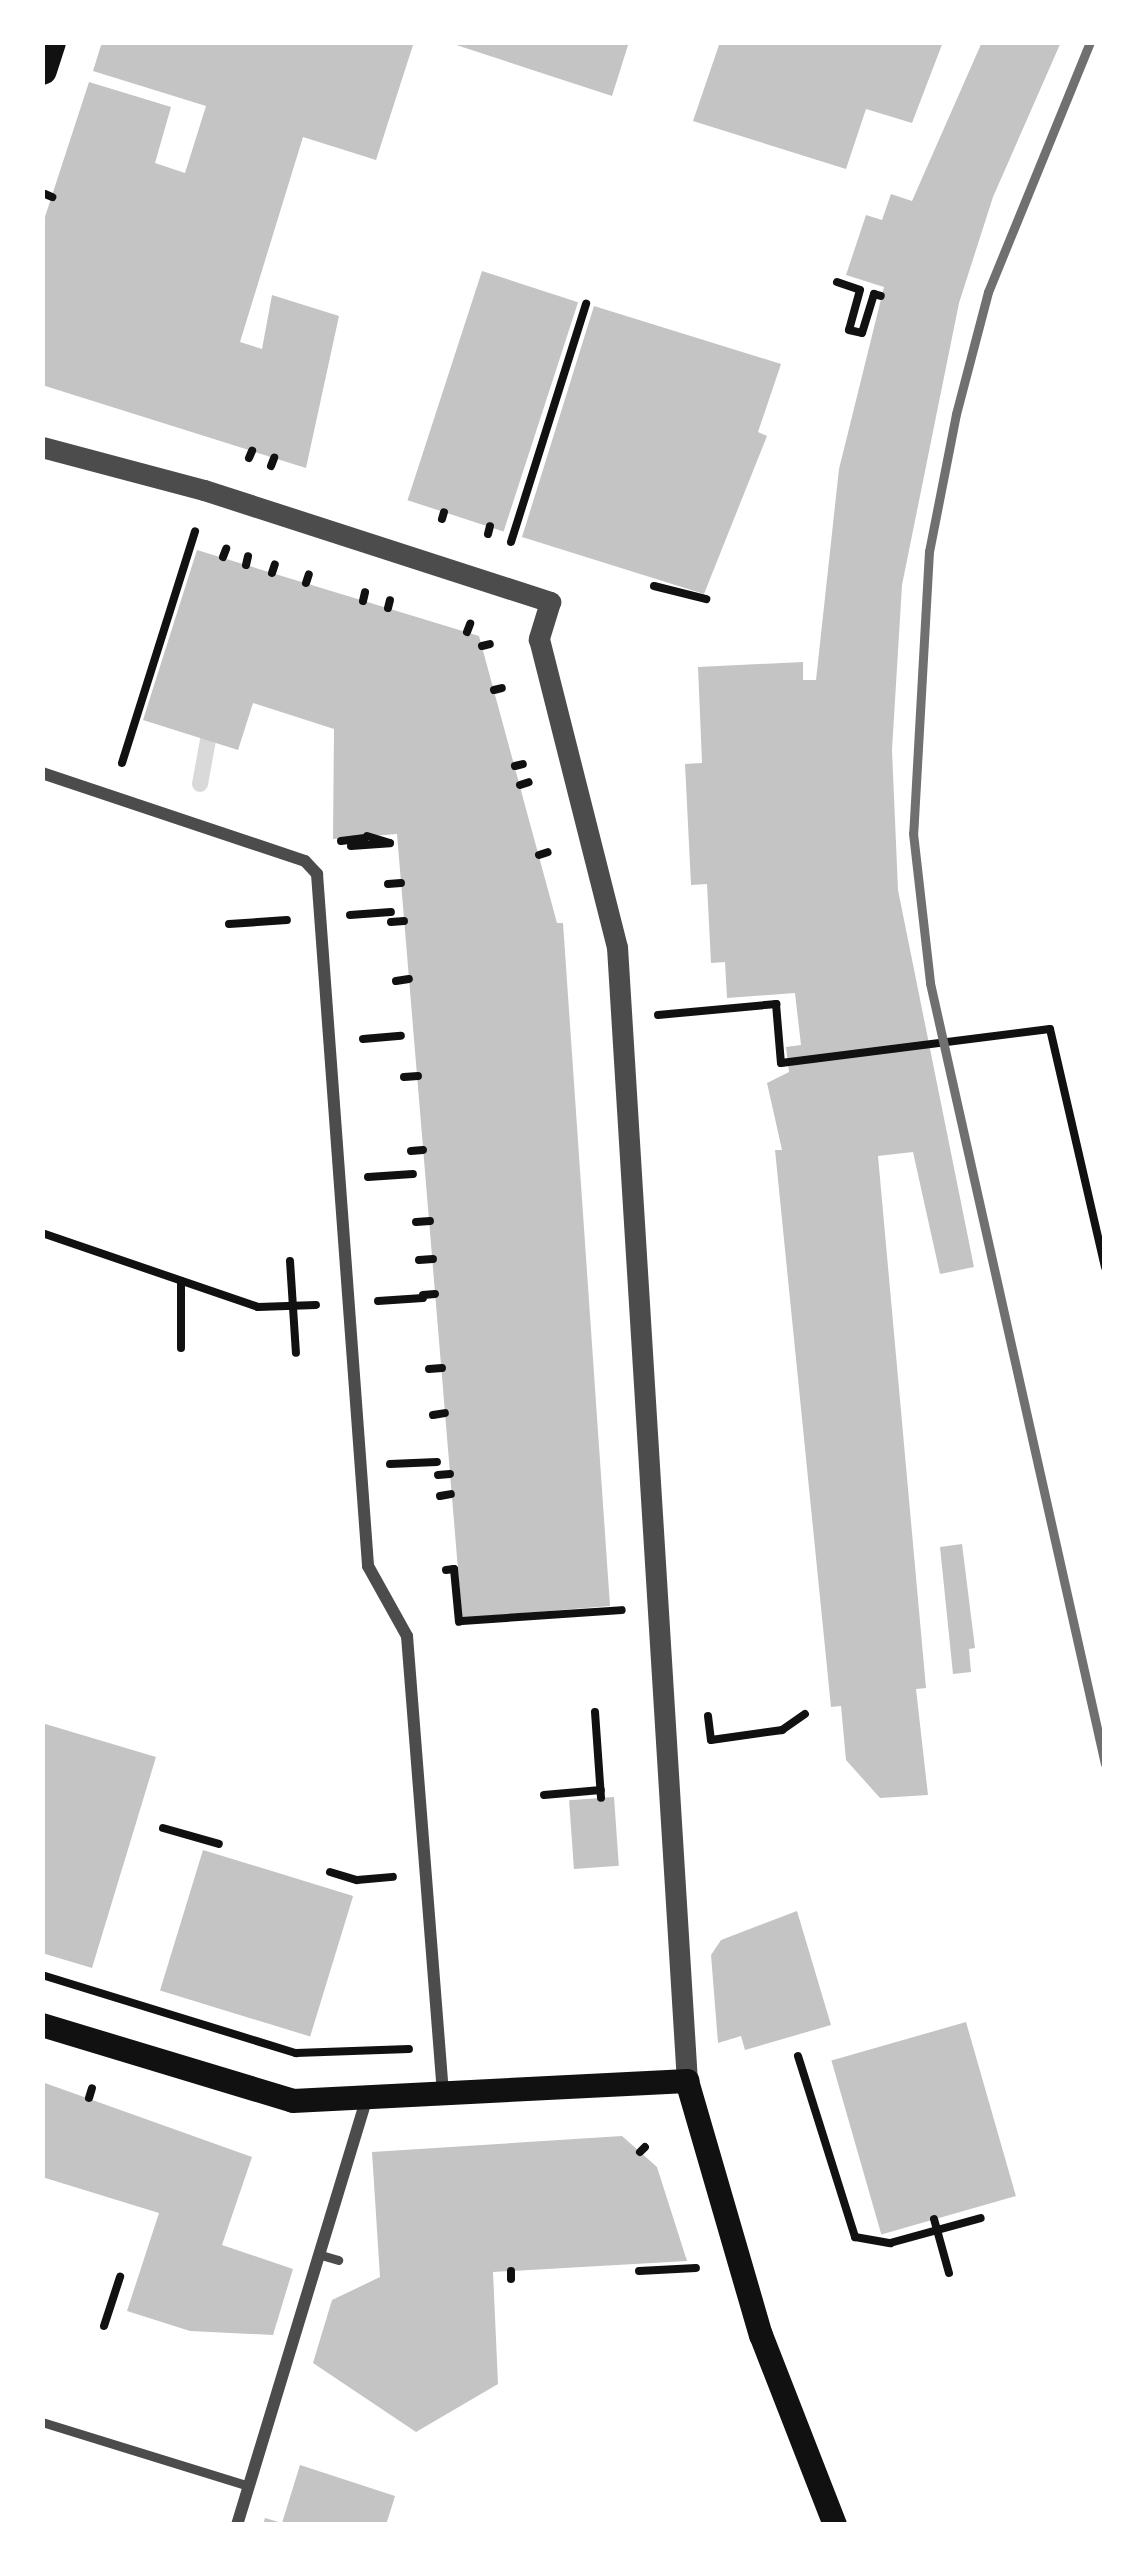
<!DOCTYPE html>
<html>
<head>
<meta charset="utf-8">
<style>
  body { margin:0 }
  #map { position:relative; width:1147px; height:2567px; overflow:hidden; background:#fff; font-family:"Titillium Web",sans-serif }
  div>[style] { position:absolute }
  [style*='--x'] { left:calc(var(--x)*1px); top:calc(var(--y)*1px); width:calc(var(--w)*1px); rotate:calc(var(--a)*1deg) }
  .stream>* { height:16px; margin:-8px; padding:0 8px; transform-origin:8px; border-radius:8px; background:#d9d9d9 }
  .building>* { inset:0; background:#c4c4c4; transform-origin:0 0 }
  .path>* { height:8px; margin:-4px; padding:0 4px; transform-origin:4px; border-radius:4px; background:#111 }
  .service>* { height:9px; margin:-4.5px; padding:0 4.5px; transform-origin:4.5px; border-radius:4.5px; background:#4c4c4c }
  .minor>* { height:12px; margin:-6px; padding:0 6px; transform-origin:6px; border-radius:6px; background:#4c4c4c }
  .tertiary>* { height:21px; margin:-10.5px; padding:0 10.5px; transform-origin:10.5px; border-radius:10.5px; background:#4c4c4c }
  .secondary>* { height:24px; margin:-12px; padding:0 12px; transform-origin:12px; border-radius:12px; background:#111 }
  .primary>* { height:30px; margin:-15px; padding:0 15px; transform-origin:15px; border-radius:15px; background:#111 }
  .rail>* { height:9px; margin:-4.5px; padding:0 4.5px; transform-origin:4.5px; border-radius:4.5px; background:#707070 }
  span { translate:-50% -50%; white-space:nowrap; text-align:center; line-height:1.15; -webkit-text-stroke:9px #fff; paint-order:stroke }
  .frame { position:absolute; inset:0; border:45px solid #fff; pointer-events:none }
</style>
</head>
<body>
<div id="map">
  <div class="stream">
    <div style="--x:200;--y:784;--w:45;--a:-79.7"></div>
  </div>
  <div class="building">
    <div style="clip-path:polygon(102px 42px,414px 42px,376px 160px,303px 137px,240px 342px,262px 349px,272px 295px,339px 316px,306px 468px,42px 385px,42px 226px,89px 82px,171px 107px,155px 163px,185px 173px,206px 106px,93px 71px)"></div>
    <div style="clip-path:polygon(447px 42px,629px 42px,612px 96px)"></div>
    <div style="clip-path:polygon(720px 42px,943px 42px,912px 123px,866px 109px,846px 169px,693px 121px)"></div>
    <div style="clip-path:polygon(982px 42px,1061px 42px,993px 197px,959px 303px,902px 585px,892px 750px,898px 890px,974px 1267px,940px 1274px,913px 1152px,878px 1156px,926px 1688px,916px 1689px,928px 1795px,880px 1798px,846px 1760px,841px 1706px,831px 1707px,775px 1150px,782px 1150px,767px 1083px,789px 1072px,786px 1047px,801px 1045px,795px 993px,727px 998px,725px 962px,711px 963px,707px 884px,691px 885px,685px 764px,702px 763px,698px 667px,803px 662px,803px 680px,816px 680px,839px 469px,884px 287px,846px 275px,866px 215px,882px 220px,891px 194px,912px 201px)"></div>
    <div style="left:482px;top:271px;width:101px;height:241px;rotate:18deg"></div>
    <div style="clip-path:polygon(594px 306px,781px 364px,758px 432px,767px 436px,704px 594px,522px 537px)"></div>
    <div style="clip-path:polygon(197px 550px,479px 636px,557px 923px,563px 923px,610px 1606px,462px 1618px,397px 834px,333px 839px,334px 729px,253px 703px,238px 750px,143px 720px)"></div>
    <div style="clip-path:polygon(962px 1544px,975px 1648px,969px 1649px,971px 1672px,953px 1674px,940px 1547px)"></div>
    <div style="clip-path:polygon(42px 1723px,156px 1757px,92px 1968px,42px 1953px)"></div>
    <div style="left:614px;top:1797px;width:69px;height:45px;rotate:86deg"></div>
    <div style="left:203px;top:1850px;width:157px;height:147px;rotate:17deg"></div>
    <div style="clip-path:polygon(797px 1911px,831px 2025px,745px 2050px,741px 2036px,718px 2043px,711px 1955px,721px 1940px)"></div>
    <div style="left:966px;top:2022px;width:181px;height:140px;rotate:74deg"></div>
    <div style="clip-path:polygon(42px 2082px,252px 2157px,222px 2245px,293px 2269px,273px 2335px,190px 2331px,127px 2311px,159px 2213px,42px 2177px)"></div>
    <div style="clip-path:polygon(622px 2136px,657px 2167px,687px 2261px,493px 2272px,498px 2384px,416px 2432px,313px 2363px,332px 2300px,380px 2277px,372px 2152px)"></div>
    <div style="clip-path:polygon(300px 2465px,395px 2496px,386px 2525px,263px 2525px,265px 2518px,282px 2523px)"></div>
  </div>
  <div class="path">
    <div style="--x:45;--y:194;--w:8;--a:23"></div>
    <div style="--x:837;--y:282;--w:24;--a:19"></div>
    <div style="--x:860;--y:290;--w:41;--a:105.4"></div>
    <div style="--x:849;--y:330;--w:13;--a:13"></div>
    <div style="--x:862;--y:333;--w:41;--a:-72.9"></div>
    <div style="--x:874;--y:294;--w:7;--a:16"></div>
    <div style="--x:249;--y:458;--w:8;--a:-67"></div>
    <div style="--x:271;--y:466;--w:9;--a:-69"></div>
    <div style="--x:442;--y:519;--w:7;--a:-74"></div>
    <div style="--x:488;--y:534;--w:8;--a:-76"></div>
    <div style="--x:511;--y:542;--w:250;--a:-72.5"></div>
    <div style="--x:223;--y:557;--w:9;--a:-69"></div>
    <div style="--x:246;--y:565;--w:9;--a:-77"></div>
    <div style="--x:272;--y:573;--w:9;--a:-72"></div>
    <div style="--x:306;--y:583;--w:9;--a:-72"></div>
    <div style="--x:654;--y:586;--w:54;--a:14"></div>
    <div style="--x:363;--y:601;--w:9;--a:-77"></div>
    <div style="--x:388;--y:608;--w:8;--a:-76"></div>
    <div style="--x:467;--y:632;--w:9;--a:-69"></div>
    <div style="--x:482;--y:646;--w:8;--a:-14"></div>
    <div style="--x:494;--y:690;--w:8;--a:-14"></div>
    <div style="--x:122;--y:763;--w:243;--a:-72.5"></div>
    <div style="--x:515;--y:766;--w:8;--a:-14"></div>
    <div style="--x:520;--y:785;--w:9;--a:-18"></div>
    <div style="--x:367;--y:836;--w:24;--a:17"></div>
    <div style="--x:341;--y:841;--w:24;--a:-7"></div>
    <div style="--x:351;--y:846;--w:39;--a:-4"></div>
    <div style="--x:539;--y:855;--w:9;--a:-18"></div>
    <div style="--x:388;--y:884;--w:13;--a:-4"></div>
    <div style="--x:350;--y:915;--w:41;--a:-4.2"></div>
    <div style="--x:391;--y:922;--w:13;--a:-4"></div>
    <div style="--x:229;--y:924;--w:58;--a:-3.9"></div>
    <div style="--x:396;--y:981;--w:13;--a:-9"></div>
    <div style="--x:658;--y:1015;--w:119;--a:-5.3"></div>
    <div style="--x:776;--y:1004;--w:59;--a:85.2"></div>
    <div style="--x:781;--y:1063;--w:271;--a:-7.2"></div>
    <div style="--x:1050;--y:1029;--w:244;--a:77"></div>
    <div style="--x:363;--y:1039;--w:38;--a:-5"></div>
    <div style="--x:404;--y:1077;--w:14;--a:-4"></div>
    <div style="--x:411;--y:1151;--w:12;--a:-5"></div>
    <div style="--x:368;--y:1177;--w:45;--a:-3.8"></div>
    <div style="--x:416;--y:1222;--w:14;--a:-4"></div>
    <div style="--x:42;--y:1233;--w:228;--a:18.9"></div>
    <div style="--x:258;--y:1307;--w:58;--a:-2"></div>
    <div style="--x:419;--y:1260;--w:14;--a:-4"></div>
    <div style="--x:290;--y:1261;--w:92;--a:86.3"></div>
    <div style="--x:423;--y:1295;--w:12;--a:-5"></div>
    <div style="--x:378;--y:1301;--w:45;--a:-3.8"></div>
    <div style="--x:181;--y:1348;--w:67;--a:-90"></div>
    <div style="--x:429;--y:1369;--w:13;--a:-4"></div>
    <div style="--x:433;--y:1415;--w:12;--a:-9"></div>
    <div style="--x:390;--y:1464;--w:47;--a:-2.4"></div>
    <div style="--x:438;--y:1475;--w:12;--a:-5"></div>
    <div style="--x:440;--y:1496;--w:11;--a:-10"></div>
    <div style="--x:446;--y:1570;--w:8;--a:-7"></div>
    <div style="--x:454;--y:1569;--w:53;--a:84.6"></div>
    <div style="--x:462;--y:1621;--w:160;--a:-3.9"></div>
    <div style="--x:595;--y:1712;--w:86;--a:86"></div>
    <div style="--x:708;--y:1716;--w:24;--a:83"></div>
    <div style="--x:711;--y:1740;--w:72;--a:-8"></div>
    <div style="--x:782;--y:1730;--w:28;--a:-35"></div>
    <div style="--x:544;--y:1795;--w:57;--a:-5"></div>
    <div style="--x:163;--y:1828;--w:58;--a:15.9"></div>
    <div style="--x:330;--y:1872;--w:28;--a:17"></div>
    <div style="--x:357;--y:1880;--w:36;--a:-5"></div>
    <div style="--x:42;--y:1975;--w:266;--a:17.1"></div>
    <div style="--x:296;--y:2053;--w:113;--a:-2"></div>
    <div style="--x:798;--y:2056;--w:190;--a:72.5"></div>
    <div style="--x:855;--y:2237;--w:36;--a:10"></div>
    <div style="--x:890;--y:2243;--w:94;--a:-15.4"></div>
    <div style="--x:89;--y:2098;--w:10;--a:-73"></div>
    <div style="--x:640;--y:2152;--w:7;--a:-45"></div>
    <div style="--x:934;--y:2219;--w:56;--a:74.5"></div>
    <div style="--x:511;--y:2271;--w:8;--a:90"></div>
    <div style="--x:639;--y:2271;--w:57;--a:-3"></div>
    <div style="--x:104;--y:2326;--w:52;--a:-71.9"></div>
  </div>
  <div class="service">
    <div style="--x:321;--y:2255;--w:18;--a:16"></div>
    <div style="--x:42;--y:2422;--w:217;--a:17.2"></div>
  </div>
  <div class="minor">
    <div style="--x:42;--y:773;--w:277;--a:18.5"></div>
    <div style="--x:305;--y:861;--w:18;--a:47"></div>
    <div style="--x:317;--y:874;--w:694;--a:85.78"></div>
    <div style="--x:368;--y:1566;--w:80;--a:60.9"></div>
    <div style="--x:407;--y:1636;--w:458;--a:85.5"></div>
    <div style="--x:237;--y:2525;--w:444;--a:-73.1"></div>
  </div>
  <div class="tertiary">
    <div style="--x:42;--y:447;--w:168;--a:14.9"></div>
    <div style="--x:204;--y:490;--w:364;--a:17.9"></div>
    <div style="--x:550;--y:602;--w:39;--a:107"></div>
    <div style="--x:539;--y:639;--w:318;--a:75.8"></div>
    <div style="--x:617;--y:947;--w:1136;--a:86.47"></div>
  </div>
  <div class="secondary">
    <div style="--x:42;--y:2025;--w:262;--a:16.8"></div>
    <div style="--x:293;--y:2101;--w:395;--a:-2.9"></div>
    <div style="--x:687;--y:2081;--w:265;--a:73.8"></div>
    <div style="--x:761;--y:2335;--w:204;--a:68.7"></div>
  </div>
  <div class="primary">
    <div style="--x:42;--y:70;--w:29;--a:-72"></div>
  </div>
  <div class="rail">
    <div style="--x:1090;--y:42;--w:270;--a:112.2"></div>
    <div style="--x:988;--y:292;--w:126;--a:104.7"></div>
    <div style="--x:956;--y:414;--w:140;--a:101.1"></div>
    <div style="--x:929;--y:551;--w:282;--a:93.2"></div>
    <div style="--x:913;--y:833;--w:151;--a:83.5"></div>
    <div style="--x:930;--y:983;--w:800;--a:77.37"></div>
  </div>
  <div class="frame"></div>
</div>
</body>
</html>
